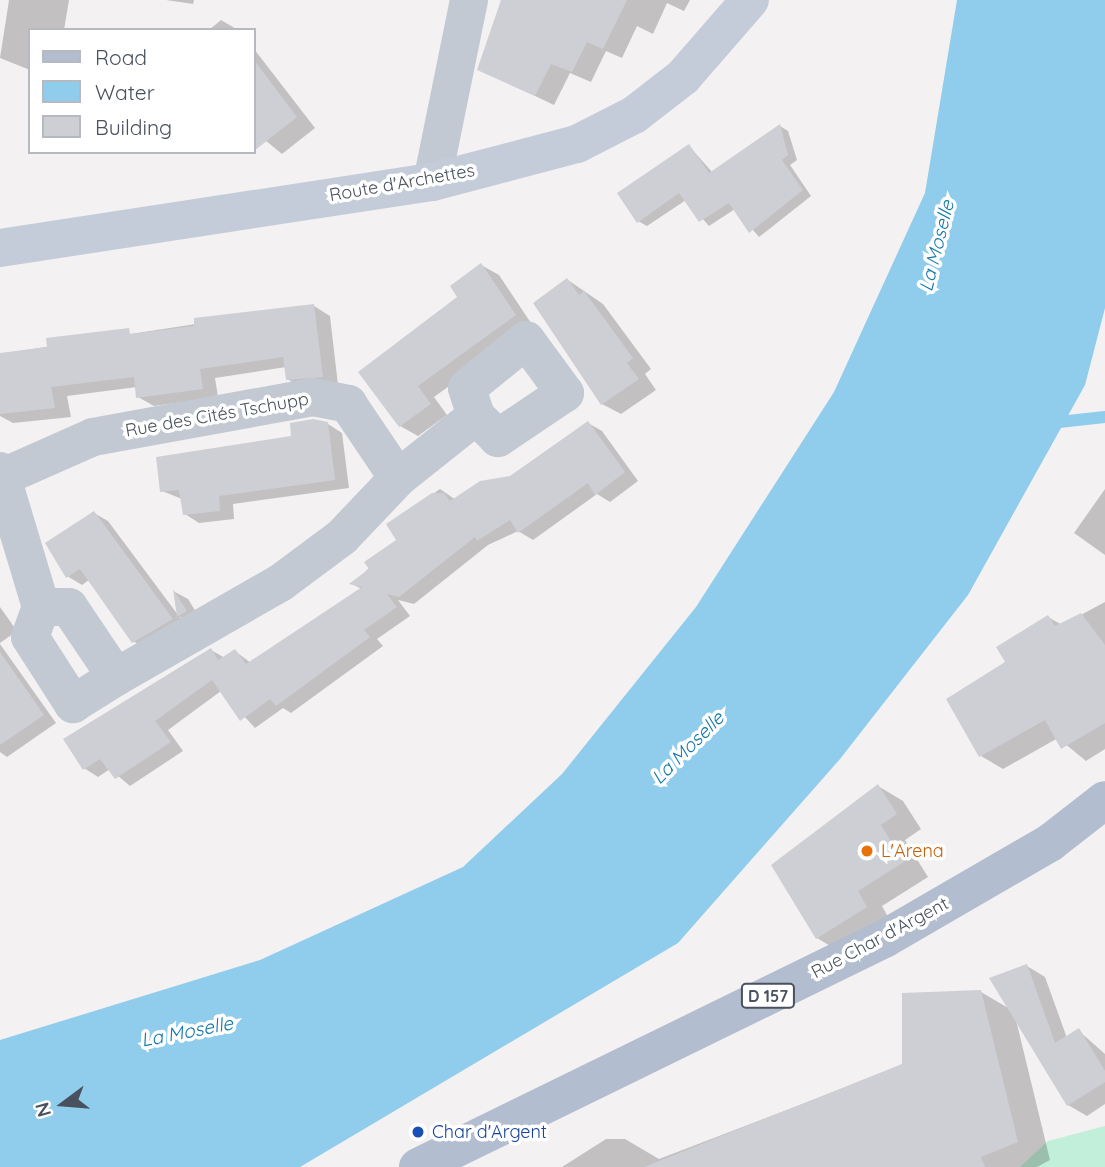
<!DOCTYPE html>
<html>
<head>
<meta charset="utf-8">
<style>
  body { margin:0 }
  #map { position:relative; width:1105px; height:1167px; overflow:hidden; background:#f3f1f1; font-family:Quicksand,sans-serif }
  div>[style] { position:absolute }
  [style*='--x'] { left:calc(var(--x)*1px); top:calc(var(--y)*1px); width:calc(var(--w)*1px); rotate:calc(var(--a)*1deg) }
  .green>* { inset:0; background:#c1efd9 }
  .water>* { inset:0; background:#90cceb }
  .shadow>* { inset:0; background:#0003 }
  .stream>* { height:12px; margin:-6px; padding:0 6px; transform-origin:6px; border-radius:6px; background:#90cceb }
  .building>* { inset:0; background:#cecfd5 }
  .street>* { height:38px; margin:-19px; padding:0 19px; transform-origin:19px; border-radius:19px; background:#c2c9d2 }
  .secondary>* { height:38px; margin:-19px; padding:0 19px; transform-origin:19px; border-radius:19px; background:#c4ccd9 }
  .primary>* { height:38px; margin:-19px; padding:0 19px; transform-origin:19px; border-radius:19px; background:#b2bdcf }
  .dots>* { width:19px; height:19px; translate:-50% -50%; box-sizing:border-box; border:4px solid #fff; border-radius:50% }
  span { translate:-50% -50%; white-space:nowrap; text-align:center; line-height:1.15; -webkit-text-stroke:7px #fff; paint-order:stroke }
  .shield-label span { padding:2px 5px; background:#fff; border:2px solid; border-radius:5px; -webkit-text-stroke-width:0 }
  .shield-label { font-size:16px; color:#49515e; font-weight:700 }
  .street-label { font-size:18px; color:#49515e }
  .food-label { font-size:18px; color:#c56008 }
  .left { translate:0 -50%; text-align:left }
  .transit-label { font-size:18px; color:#164399 }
  .water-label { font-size:19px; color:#1077aa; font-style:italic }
  .legend { position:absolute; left:28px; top:28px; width:228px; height:126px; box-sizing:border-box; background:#fff; border:2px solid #b6b9bf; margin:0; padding:9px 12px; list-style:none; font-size:21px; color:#49515e }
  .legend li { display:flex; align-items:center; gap:14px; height:35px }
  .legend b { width:35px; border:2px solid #b6b9bf }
  .north { position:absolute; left:28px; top:1069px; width:70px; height:70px; -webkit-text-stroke:5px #fff; paint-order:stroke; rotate:254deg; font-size:19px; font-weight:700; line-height:28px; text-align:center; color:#49515e }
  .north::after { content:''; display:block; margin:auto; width:24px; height:32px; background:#49515e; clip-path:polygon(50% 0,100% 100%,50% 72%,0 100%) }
</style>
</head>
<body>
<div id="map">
  <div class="green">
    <div style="clip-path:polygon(1105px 1126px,1105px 1167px,1020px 1167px,1048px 1141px)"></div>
  </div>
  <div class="water">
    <div style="clip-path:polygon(957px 0,1105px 0,1105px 308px,1085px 385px,968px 595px,840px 759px,678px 943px,300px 1167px,0 1167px,0 1040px,260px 960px,463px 867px,562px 774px,696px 607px,834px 392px,925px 193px)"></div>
  </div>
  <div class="shadow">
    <div style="clip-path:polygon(9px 0,69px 0,64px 30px,30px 30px,30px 70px,0 58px)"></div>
    <div style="clip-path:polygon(166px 0,194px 0,193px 4px)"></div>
    <div style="clip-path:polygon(503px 0,690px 0,684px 11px,667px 3px,653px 34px,637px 26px,622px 58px,606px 51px,591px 82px,570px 73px,554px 105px,479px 69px)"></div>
    <div style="clip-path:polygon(221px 20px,238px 30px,209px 30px)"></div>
    <div style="clip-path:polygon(254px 49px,315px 128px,282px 154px,254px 131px)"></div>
    <div style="clip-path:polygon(780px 126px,788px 131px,797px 160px,790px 165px,811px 196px,759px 237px,735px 209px,709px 226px,686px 200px,647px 226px,638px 221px,689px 146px,713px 173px)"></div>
    <div style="clip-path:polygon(481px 265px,499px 275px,533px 326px,434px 397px,447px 415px,418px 436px,400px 426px,360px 372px,459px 298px)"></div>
    <div style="clip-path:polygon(568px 280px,603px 304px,651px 369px,645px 374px,656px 390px,621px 414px,602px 404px)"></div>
    <div style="clip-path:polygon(314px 306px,330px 316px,338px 385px,303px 388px,287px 379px,286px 367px,215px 378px,218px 397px,154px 406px,138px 397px,137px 387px,67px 396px,71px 417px,13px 423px,0 416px,0 354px)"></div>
    <div style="clip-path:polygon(588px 423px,602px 431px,638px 481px,610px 502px,597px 494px,533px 540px,518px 531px,488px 545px,414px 604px,398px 600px,410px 616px,377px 639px,383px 646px,291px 713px,283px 708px,255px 728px,221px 691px,168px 730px,183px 751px,130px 786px,110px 769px,98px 777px,84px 768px,211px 650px,225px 658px,235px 651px,251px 663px,362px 589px,352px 584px,399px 540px,388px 525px,440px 489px,456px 500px,511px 478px)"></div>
    <div style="clip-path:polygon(328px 424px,342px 433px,349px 488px,233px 504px,234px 519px,199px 523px,185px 514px,182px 499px,162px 491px)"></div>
    <div style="clip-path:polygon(1105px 489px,1105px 555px,1074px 533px)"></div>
    <div style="clip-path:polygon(94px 513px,108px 521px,187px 627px,148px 650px,133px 641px,89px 580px,82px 585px,67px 576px)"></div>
    <div style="clip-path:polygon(175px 592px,188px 599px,201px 620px,193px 624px,178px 616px)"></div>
    <div style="clip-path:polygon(1105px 602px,1105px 749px,1086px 761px,1058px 738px,1003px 769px,981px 756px,1008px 663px,1048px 617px,1062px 625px)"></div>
    <div style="clip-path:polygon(0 607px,17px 631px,0 643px)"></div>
    <div style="clip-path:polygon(0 644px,56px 723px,7px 757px,0 752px)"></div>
    <div style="clip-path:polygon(878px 786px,903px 801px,921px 829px,905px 840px,928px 877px,882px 906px,891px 922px,842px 953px,817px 938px)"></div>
    <div style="clip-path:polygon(1027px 966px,1045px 977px,1067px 1038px,1079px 1031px,1105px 1054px,1105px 1104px,1087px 1116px,1068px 1105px,1016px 1020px,1050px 1160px,1037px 1167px,562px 1167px,606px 1139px,625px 1139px,659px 1159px,904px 1065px,981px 992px,1010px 1009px)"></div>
  </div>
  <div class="stream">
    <div style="--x:1050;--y:423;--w:55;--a:-6.2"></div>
  </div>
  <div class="building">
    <div style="clip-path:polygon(501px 0,627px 0,603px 49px,587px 42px,572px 72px,551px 64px,535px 96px,477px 70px)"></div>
    <div style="clip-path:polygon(254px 60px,297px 117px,254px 151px)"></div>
    <div style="clip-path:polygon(780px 124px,788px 155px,782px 160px,803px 190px,749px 233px,729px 203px,699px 222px,679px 193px,637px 223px,617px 193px,689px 144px,709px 173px)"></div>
    <div style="clip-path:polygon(481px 263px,516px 315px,418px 386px,431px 404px,399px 427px,358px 372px,457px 297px,450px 286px)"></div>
    <div style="clip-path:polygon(567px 278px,579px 295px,584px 291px,633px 358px,627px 363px,639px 379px,601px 405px,533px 303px)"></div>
    <div style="clip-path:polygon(314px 304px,323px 377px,286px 380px,283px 357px,200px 369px,203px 389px,136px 398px,134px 377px,51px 387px,55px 408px,0 414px,0 353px,47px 347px,46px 338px,129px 328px,130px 334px,194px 326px,194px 318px)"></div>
    <div style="clip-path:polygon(313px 419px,328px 422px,335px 480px,219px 496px,220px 511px,183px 515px,179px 490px,160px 492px,156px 457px,291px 436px,290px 423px)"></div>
    <div style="clip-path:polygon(588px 421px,625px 472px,595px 495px,588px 483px,518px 533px,510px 520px,477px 541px,475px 537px,399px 597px,387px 594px,397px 607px,364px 630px,370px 637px,276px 706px,270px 699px,240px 721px,212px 680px,155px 721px,171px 742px,115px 779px,100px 759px,83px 770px,63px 739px,211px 648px,218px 660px,235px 649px,246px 664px,362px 587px,349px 584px,369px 569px,364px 562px,396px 540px,386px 524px,432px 493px,444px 493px,450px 501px,480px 481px,510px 476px)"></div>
    <div style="clip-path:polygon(94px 511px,173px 619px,132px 643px,80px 569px,66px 578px,45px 543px)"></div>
    <div style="clip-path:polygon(173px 589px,187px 611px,177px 617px)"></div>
    <div style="clip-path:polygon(1081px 613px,1105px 645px,1105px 723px,1061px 749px,1045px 720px,979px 757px,946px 699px,1005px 662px,996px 647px,1048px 615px,1055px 626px)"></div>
    <div style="clip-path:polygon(0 652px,44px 715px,0 745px)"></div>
    <div style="clip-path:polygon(878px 784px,897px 814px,881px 825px,904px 862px,858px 891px,867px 907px,816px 939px,771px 865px)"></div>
    <div style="clip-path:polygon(1027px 964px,1055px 1043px,1079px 1028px,1105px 1071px,1105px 1082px,1067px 1106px,989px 978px)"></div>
    <div style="clip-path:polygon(981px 990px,1018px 1142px,981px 1157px,985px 1167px,644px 1167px,902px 1064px,902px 993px)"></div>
  </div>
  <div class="street">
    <div style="--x:432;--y:182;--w:186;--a:-78.5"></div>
    <div style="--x:526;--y:340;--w:66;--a:53.7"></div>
    <div style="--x:565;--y:393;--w:81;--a:146.1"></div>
    <div style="--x:498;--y:438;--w:31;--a:-135"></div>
    <div style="--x:476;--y:416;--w:29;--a:-108"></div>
    <div style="--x:467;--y:388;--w:76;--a:-39.1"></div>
    <div style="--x:0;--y:471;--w:142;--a:73.2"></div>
    <div style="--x:41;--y:607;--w:32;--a:110"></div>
    <div style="--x:30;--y:637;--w:80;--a:57.3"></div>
    <div style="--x:73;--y:704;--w:51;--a:-32.1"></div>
    <div style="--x:116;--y:677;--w:84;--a:-123.9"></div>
    <div style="--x:69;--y:607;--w:28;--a:180"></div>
    <div style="--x:5;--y:476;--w:96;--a:-23.9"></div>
    <div style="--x:93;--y:437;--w:224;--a:-10.3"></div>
    <div style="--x:313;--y:397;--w:36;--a:11"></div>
    <div style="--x:348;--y:404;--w:89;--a:56"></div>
    <div style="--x:398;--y:478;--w:81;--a:133.5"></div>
    <div style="--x:342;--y:537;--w:77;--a:143.4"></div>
    <div style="--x:280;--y:583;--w:189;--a:150.2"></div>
    <div style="--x:398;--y:478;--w:100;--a:-38.5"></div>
  </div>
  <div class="secondary">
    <div style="--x:0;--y:248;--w:437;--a:-8.7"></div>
    <div style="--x:432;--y:182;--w:150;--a:-14.7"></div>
    <div style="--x:577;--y:144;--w:64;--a:-27"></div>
    <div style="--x:634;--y:115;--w:62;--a:-37.8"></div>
    <div style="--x:683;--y:77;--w:102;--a:-49"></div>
  </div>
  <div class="primary">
    <div style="--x:418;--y:1167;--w:519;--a:-26.07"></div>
    <div style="--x:884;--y:939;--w:193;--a:-30.1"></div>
    <div style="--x:1051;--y:842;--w:68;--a:-37.9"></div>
  </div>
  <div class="dots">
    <div style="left:867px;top:851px;background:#e8710a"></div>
    <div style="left:418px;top:1132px;background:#1a4fb4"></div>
  </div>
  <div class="shield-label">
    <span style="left:768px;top:996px">D 157</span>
  </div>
  <div class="street-label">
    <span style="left:402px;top:183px;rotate:-10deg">Route d'Archettes</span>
    <span style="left:217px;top:415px;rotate:-10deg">Rue des Cités Tschupp</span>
    <span style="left:880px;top:938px;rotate:-28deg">Rue Char d'Argent</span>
  </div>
  <div class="food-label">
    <span class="left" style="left:881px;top:851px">L'Arena</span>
  </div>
  <div class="transit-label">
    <span class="left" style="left:432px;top:1132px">Char d'Argent</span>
  </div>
  <div class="water-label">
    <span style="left:937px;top:246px;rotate:-76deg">La Moselle</span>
    <span style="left:688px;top:748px;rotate:-45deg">La Moselle</span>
    <span style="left:187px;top:1032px;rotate:-11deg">La Moselle</span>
  </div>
  <ul class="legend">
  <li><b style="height:9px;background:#b2bdcf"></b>Road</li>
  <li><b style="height:19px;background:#90cceb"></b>Water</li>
  <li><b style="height:19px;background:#cecfd5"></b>Building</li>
  </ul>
  <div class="north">N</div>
</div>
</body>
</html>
